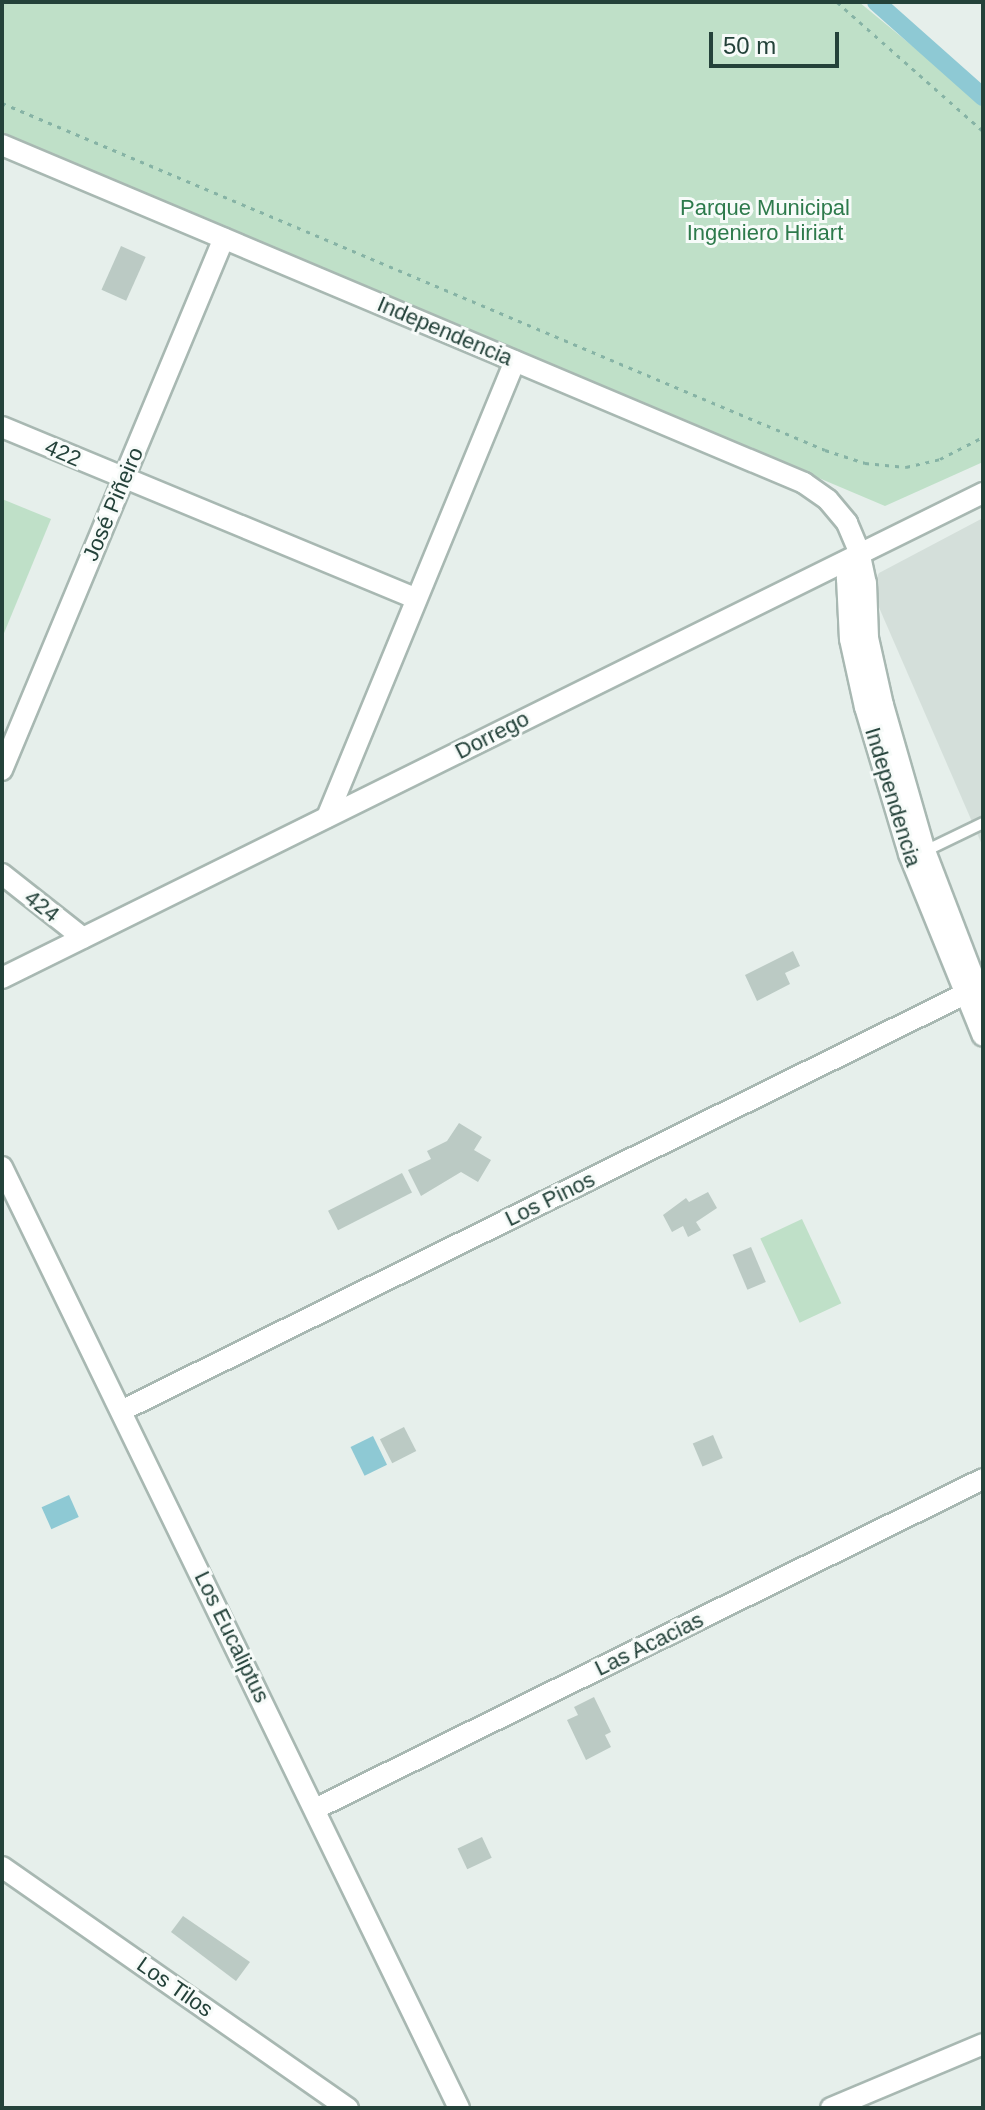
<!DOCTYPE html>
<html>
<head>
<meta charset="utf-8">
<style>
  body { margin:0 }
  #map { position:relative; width:985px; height:2110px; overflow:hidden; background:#e6efeb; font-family:Arial,sans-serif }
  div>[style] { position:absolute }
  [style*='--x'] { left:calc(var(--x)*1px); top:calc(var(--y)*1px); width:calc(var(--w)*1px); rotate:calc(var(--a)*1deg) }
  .built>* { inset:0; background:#d4dfda }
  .green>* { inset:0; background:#bfe0c8; transform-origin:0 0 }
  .water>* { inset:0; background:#8ec9d4; transform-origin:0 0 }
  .canal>* { height:18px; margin:-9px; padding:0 9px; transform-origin:9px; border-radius:9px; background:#8ec9d4 }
  .building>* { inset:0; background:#bbcac4; transform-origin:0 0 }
  .path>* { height:3px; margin-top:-1.5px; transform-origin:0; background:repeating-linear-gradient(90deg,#86b3a5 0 4px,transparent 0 10px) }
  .roads { filter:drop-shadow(2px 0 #a8b8b2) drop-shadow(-2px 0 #a8b8b2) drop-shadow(0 2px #a8b8b2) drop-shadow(0 -2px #a8b8b2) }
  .lane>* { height:10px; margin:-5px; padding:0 5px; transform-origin:5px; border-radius:5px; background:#fff }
  .street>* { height:20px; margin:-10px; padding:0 10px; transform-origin:10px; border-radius:10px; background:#fff }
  span { translate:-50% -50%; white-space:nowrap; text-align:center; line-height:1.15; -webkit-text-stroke:6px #f7fbf9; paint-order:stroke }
  .park-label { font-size:22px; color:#2d7a4b }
  .street-label { font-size:22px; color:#24423a }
  .frame { position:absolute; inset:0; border:4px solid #24423a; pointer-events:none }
  .scale { position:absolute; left:709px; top:32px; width:130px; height:36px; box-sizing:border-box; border:4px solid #24423a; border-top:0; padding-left:10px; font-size:24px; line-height:28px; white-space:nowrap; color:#24423a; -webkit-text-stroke:6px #f7fbf9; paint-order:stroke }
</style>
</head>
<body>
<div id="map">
  <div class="built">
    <div style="clip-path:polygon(983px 518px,983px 847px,871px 589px,879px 573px)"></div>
  </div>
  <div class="green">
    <div style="clip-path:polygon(2px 2px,859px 2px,983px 104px,983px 462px,885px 506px,2px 132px)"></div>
    <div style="clip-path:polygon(2px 499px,51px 519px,2px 638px)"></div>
    <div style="left:802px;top:1219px;width:93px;height:46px;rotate:65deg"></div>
  </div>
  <div class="water">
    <div style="left:373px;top:1436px;width:32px;height:25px;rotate:64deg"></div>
    <div style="left:69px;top:1495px;width:24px;height:30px;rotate:66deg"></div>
  </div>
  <div class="canal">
    <div style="--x:876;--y:2;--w:143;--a:41.6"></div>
  </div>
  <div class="building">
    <div style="left:121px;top:246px;width:27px;height:48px;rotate:24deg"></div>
    <div style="clip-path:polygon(793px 951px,800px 966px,785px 973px,790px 984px,757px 1001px,745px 975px)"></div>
    <div style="clip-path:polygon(459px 1123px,482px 1137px,474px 1150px,491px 1160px,478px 1182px,461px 1172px,421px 1196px,408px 1170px,431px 1159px,427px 1151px,447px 1141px)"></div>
    <div style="left:402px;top:1173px;width:22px;height:83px;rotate:63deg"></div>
    <div style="clip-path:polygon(708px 1192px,717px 1208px,696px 1222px,701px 1230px,688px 1237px,683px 1226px,672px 1232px,663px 1215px,686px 1198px,689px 1202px)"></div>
    <div style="left:751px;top:1247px;width:38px;height:20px;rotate:67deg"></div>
    <div style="left:404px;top:1427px;width:27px;height:27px;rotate:63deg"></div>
    <div style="left:713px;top:1435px;width:25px;height:22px;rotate:67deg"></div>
    <div style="clip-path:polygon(594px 1697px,611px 1732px,605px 1735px,611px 1747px,586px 1760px,567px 1720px,578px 1715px,574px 1707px)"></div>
    <div style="left:482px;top:1837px;width:23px;height:27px;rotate:65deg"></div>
    <div style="clip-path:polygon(183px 1916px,250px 1962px,236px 1981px,171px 1932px)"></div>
  </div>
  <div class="path">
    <div style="--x:837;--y:2;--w:195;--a:41.5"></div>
    <div style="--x:2;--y:103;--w:893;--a:22.86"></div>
    <div style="--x:825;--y:450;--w:42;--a:18"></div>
    <div style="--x:865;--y:463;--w:41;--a:5.6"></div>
    <div style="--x:906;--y:467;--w:35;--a:-13"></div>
    <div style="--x:940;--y:459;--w:48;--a:-27.1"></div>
  </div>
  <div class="roads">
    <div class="lane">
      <div style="--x:923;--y:852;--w:67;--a:-25.8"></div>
    </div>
    <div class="street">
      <div style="--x:2;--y:145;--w:870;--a:22.85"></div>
      <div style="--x:804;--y:483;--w:29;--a:35"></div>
      <div style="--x:828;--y:500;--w:30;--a:50"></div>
      <div style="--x:847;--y:523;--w:30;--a:67"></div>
      <div style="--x:859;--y:551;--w:33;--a:78"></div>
      <div style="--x:866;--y:583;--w:55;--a:87.9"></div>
      <div style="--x:868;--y:638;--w:69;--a:77.4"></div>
      <div style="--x:883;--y:705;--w:152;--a:74"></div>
      <div style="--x:925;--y:851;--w:162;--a:69"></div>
      <div style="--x:2;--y:427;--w:446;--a:22.5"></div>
      <div style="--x:859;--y:551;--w:30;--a:114"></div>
      <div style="--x:847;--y:578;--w:61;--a:87.2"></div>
      <div style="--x:850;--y:639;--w:70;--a:77.6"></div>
      <div style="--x:865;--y:707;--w:153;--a:73.3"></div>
      <div style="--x:909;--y:854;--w:196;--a:67.9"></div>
      <div style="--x:2;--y:770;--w:576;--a:-67.35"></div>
      <div style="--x:327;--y:817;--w:493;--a:-67.6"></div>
      <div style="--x:2;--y:874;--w:103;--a:38.3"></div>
      <div style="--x:2;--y:978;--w:1094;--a:-26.31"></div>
      <div style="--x:2;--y:1167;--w:1046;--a:64.1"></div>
      <div style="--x:123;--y:1410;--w:953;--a:-26.3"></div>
      <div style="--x:315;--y:1809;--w:745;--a:-26.29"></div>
      <div style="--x:2;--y:1867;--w:422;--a:34.9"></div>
      <div style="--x:831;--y:2108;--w:165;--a:-22.8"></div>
    </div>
  </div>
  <div class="park-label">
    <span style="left:765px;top:220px">Parque Municipal<br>Ingeniero Hiriart</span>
  </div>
  <div class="street-label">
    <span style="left:445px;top:331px;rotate:23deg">Independencia</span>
    <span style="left:63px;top:453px;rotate:23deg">422</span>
    <span style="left:113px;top:504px;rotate:-67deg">José Piñeiro</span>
    <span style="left:492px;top:735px;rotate:-27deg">Dorrego</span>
    <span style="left:893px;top:797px;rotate:73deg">Independencia</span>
    <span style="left:42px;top:906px;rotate:38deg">424</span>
    <span style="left:550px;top:1199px;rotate:-26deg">Los Pinos</span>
    <span style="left:232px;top:1637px;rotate:64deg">Los Eucaliptus</span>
    <span style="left:649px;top:1644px;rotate:-26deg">Las Acacias</span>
    <span style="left:175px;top:1987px;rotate:35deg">Los Tilos</span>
  </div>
  <div class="frame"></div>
  <div class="scale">50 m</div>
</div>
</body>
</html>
